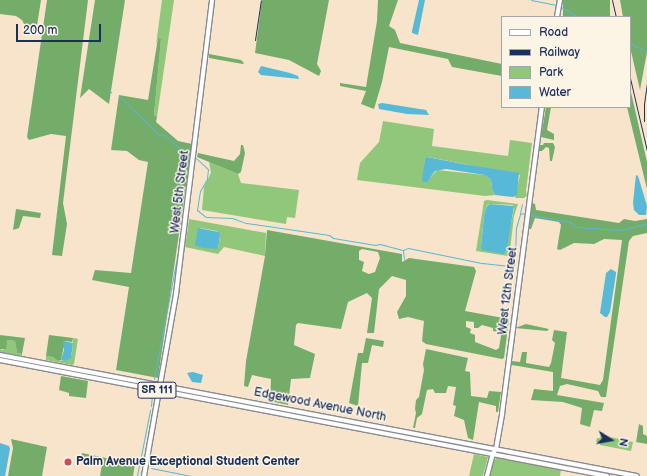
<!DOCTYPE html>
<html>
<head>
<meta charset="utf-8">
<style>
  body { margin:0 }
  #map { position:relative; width:647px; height:476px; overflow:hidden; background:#f7e4cb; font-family:"Balsamiq Sans",sans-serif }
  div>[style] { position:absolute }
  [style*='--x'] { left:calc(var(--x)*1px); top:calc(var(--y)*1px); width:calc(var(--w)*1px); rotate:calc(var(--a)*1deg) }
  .green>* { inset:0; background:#90c77a }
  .forest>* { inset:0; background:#74ac6a; transform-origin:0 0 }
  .water>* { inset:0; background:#57b9d5 }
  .stream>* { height:1px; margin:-0.5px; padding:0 0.5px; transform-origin:0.5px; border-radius:0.5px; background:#57b9d5 }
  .roads { filter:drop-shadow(1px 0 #898a94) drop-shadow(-1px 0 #898a94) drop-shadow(0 1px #898a94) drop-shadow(0 -1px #898a94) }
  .secondary>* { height:3.5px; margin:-1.75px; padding:0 1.75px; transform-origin:1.75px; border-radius:1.75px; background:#fff }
  .primary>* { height:4px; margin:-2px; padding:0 2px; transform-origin:2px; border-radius:2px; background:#fff }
  .rail>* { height:1px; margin:-0.5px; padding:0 0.5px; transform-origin:0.5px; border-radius:0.5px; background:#1b2f5e }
  .dots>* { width:11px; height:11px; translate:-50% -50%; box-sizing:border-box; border:2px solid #fcf5e5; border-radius:50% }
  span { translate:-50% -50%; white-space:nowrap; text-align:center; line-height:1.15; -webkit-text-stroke:3px #fcf5e5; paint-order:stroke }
  .shield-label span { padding:1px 3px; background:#fcf5e5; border:1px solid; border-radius:3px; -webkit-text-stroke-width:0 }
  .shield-label { font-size:11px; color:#1b2f5e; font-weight:700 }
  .street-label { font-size:12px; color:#1b2f5e }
  .poi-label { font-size:12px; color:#1b2f5e; font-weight:700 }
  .left { translate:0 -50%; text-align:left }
  .legend { position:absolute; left:501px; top:16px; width:130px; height:92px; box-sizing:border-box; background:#fcf5e5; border:1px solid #a2a6af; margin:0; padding:5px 7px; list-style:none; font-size:12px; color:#1b2f5e }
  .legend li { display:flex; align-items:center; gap:8px; height:20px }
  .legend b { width:20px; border:1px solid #a2a6af }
  .north { position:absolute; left:591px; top:420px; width:40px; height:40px; -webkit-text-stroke:3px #fcf5e5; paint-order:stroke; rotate:101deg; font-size:11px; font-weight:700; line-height:16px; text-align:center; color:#1b2f5e }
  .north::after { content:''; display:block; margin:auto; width:14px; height:18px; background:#1b2f5e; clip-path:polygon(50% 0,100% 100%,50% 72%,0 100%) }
  .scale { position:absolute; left:16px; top:24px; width:85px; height:18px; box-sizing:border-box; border:2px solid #1b2f5e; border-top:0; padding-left:5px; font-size:12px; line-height:14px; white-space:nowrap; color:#1b2f5e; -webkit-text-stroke:3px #fcf5e5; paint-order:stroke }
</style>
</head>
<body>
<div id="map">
  <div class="green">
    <div style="clip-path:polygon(162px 0,174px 0,157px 117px,154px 115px,161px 39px,158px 38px,156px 45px)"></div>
    <div style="clip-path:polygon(383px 121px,434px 129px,432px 146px,508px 156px,510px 140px,532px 143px,526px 191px,527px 196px,524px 198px,515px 198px,520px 175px,428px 157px,425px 159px,423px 179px,430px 178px,437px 170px,485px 175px,491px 180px,492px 189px,495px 195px,485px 196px,357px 180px,360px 163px,379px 142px)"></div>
    <div style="clip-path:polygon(209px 162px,238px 174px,241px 183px,299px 190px,295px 218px,287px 217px,286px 224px,202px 210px,204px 187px,211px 173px)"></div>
    <div style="clip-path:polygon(evenodd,487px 200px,518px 204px,514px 216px,510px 250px,508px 256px,476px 251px,484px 201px,487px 200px,490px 204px,513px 205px,514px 209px,505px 253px,481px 247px,484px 215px,487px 205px,490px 204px)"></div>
    <div style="clip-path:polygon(evenodd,189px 219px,266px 233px,265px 256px,224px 247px,218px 254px,185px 247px,189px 219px,200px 228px,217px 231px,220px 236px,218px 249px,200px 228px)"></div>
    <div style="clip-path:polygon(73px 338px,78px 339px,74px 364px,72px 365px,46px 360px,46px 356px,53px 357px,58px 361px,68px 360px,72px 354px)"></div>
    <div style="clip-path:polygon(7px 340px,15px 341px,17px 353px,22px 354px,22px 356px,0 352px,0 349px,3px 350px)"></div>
    <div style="clip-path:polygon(601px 435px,633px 442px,631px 451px,600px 445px,600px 443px,596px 442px,597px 438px,600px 438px)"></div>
    <div style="clip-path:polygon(474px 454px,488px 457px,483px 476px,469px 476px)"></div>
    <div style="clip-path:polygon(497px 457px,561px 469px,560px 476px,488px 476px,491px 465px)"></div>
  </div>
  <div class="forest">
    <div style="clip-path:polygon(0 0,41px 0,36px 32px,26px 28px,22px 20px,16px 16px,0 14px)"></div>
    <div style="clip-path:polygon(47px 0,88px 0,63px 203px,67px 224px,62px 256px,52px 255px,66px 136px,51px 134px,29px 140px,27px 137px)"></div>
    <div style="clip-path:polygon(95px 0,125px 0,109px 104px,89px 89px,80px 98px)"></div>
    <div style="clip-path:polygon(262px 0,329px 0,317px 64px,321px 71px,319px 76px,289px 60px,255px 53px)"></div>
    <div style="clip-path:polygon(378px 0,398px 0,389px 26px,395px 30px,400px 43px,502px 64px,502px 76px,452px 67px,448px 59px,389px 47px,382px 82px,374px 109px,361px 104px,366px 91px,340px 86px,340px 83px,366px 87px,377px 21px)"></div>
    <div style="left:563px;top:0;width:47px;height:17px"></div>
    <div style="clip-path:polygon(620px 0,647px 0,647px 52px,640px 90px,630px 47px,630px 17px,623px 17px)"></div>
    <div style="clip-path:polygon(158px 38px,161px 39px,154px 115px,157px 117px,156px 122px,178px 141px,192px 144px,158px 378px,116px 370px,129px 287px,92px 280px,95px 270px,131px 273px,148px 162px,139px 160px,127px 151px,111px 150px,119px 95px,148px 100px)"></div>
    <div style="clip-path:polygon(209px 54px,241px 60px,244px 63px,243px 64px,209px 58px)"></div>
    <div style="clip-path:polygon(630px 88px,647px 162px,647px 189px,627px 107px,630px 107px)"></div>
    <div style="clip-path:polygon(546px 107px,551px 107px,547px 130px,554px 134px,554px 140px,541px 137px)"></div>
    <div style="clip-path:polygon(544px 143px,553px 143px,555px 147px,552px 161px,550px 161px,549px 148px,546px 147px,542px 151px,537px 151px,539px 145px,543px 145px)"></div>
    <div style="clip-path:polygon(241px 145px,243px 145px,245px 153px,241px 172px,238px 174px,197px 157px,198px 153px,234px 161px,240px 154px)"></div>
    <div style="clip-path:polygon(532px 203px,535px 204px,536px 210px,619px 223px,624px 219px,635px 221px,647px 219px,647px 233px,633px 236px,629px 241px,606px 397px,601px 397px,598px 391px,567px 384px,560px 386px,557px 395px,604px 403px,602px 411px,594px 410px,590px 427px,580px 424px,582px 408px,563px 402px,531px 400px,534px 389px,553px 391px,553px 372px,512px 365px,512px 361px,520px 362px,522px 352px,527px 352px,526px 363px,549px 367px,551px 363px,555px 343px,552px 340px,554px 330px,567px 332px,561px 378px,600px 385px,603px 380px,622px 240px,604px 239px,594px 244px,574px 243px,560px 250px,557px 249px,561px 225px,559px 222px,535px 218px,531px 229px,528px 229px)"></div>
    <div style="clip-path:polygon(16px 209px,41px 213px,40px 218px,23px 216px,19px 228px,13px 230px)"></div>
    <div style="clip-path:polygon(evenodd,267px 230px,402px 254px,402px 262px,409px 258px,474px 267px,476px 271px,465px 311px,509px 319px,504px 358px,502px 359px,426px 344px,422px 341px,424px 321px,408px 317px,399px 319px,397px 312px,406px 296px,406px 280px,392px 276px,379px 289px,374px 333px,367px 333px,372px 298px,367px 293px,348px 302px,341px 329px,298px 323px,296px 325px,294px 345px,315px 354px,310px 378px,291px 379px,288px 405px,270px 401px,271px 379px,252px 375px,248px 387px,244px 386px,246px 361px,265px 256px,267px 230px,362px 249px,378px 252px,380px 258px,375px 272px,369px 274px,362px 271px,364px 262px,359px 260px,359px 251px,362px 249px,267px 230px,466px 321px,474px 322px,474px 328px,478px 328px,482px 325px,493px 328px,493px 331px,499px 332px,501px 336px,499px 348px,496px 350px,475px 342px,475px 335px,470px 333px,471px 329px,466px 327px,466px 321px)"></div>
    <div style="clip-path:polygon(526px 324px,549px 329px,547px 331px,515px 328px)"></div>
    <div style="clip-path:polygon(0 335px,25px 338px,22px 354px,17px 353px,15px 341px,7px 340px,6px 349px,0 349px)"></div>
    <div style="clip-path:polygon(49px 335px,73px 338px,72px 342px,65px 341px,61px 360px,58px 361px,53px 357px,46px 356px)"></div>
    <div style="clip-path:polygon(366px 338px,384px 341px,383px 347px,372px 345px,368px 363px,362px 363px,358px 406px,349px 403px,358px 353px,363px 353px)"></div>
    <div style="clip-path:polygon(426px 349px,468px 358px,465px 371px,470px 372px,471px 396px,487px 398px,489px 391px,501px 392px,498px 412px,496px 412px,496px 406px,479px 402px,473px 440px,468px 438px,464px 420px,454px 416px,456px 406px,453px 405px,456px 387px,448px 386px,446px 393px,435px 393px,433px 389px,427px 390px,422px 414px,417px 418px,415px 428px,413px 428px,416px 413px,415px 409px,416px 400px,419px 397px,424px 370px,423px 364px)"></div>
    <div style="clip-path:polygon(61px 376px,88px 381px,86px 398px,69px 396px,69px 393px,59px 390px)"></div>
    <div style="clip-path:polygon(639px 424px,643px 426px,643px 434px,647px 436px,647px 444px,636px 442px)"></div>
    <div style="clip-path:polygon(11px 439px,47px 447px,42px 476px,8px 476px,13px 448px)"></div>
    <div style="clip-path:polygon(82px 453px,135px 464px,133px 476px,100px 476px,102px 464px,81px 460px)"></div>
  </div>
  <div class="water">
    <div style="clip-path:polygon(419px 0,425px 0,418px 35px,412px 33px,412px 31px)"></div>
    <div style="clip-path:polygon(261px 66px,290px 73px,298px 76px,299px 79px,261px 75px,258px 72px)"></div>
    <div style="clip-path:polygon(382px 103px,426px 110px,429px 115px,407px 114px,379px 109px,378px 104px)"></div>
    <div style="clip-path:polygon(427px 157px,463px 164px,519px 173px,517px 195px,513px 197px,495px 195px,492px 189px,491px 180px,485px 175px,446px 169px,435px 171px,427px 182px,423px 182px,422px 180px,425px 159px)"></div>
    <div style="clip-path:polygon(636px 175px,638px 176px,642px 189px,647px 206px,646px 215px,639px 215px,634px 210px,633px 203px)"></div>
    <div style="clip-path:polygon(490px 204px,514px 206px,507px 249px,504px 254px,482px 250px,481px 247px,484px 215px,487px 206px)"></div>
    <div style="clip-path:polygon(198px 228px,219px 232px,220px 235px,218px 249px,203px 248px,195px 245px)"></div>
    <div style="clip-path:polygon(611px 269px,616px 272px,616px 274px,610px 312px,607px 317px,605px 317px,600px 313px,606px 273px)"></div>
    <div style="clip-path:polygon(63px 341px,73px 343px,71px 358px,66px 361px,61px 360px,64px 350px)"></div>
    <div style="clip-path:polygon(193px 372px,203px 375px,201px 383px,192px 382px,187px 373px)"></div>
    <div style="clip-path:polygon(0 443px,9px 446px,10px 449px,5px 476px,0 476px)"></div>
  </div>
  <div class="stream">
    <div style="--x:531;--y:0;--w:26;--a:11"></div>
    <div style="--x:561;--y:7;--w:20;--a:30"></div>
    <div style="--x:630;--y:43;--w:19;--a:28"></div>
    <div style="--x:109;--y:90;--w:3;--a:45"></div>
    <div style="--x:119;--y:96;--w:54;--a:44.3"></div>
    <div style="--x:158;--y:134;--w:7;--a:8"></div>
    <div style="--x:165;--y:135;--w:34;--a:43"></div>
    <div style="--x:196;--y:158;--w:16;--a:43"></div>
    <div style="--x:208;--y:169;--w:10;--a:96"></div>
    <div style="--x:207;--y:179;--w:14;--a:120"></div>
    <div style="--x:200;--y:191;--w:19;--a:99"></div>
    <div style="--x:197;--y:210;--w:11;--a:38"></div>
    <div style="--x:206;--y:217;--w:26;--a:2"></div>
    <div style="--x:232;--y:218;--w:15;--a:20"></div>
    <div style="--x:246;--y:223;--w:84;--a:8.2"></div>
    <div style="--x:329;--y:235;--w:5;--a:37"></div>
    <div style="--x:333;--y:238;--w:43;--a:9.5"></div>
    <div style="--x:375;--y:245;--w:5;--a:-11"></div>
    <div style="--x:380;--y:244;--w:24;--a:15"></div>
    <div style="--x:403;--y:250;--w:5;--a:-22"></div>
    <div style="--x:408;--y:248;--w:76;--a:11.5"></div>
    <div style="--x:482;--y:263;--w:28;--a:6"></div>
    <div style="--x:510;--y:266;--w:4;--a:-14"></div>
    <div style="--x:514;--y:265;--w:2;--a:-90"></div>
    <div style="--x:520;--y:213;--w:9;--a:-77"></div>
    <div style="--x:530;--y:215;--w:41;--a:9.9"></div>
    <div style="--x:570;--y:222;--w:9;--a:36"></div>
    <div style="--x:577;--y:227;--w:43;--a:4"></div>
    <div style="--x:620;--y:230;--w:28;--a:-13"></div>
    <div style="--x:403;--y:251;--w:8;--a:83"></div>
    <div style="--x:515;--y:256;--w:28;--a:-88"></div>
    <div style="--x:516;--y:228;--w:15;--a:-74"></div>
    <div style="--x:520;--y:214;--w:5;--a:-11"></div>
    <div style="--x:154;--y:379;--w:129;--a:-79.3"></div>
    <div style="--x:178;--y:252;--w:95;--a:-82.1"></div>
    <div style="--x:151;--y:406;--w:11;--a:-85"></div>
    <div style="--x:141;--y:456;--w:47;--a:-78.9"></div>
    <div style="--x:151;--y:468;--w:41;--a:11.3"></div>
    <div style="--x:137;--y:476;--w:11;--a:-80"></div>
  </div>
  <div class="roads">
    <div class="secondary">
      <div style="--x:557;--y:17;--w:17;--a:-80"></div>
      <div style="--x:144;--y:476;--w:185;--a:-80"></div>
      <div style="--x:176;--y:294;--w:296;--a:-83"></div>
      <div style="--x:487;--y:476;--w:23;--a:-75"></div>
      <div style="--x:493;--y:454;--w:6;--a:-59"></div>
      <div style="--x:496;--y:449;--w:36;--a:-80"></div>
      <div style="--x:502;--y:414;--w:310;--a:-82.6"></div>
    </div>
    <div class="primary">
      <div style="--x:0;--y:355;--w:648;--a:10.76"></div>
      <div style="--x:0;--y:360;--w:618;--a:10.82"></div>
    </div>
  </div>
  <div class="rail">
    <div style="--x:612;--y:0;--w:17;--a:77"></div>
    <div style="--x:255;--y:40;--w:40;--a:-81.5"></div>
    <div style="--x:630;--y:78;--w:75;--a:76.9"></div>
    <div style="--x:644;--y:121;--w:17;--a:-90"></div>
    <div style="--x:644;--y:104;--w:21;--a:-82"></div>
  </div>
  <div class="dots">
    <div style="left:68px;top:462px;background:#d1495b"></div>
  </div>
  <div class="shield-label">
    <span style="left:157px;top:390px">SR 111</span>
  </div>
  <div class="street-label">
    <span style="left:180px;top:192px;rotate:-83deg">West 5th Street</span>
    <span style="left:508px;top:291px;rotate:-83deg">West 12th Street</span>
    <span style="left:320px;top:405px;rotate:11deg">Edgewood Avenue North</span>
  </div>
  <div class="poi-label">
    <span class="left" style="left:76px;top:462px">Palm Avenue Exceptional Student Center</span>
  </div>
  <ul class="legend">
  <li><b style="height:5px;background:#fff"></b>Road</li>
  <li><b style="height:5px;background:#1b2f5e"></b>Railway</li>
  <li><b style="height:11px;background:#90c77a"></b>Park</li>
  <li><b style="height:11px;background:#57b9d5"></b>Water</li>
  </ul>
  <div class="north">N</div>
  <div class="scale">200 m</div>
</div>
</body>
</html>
